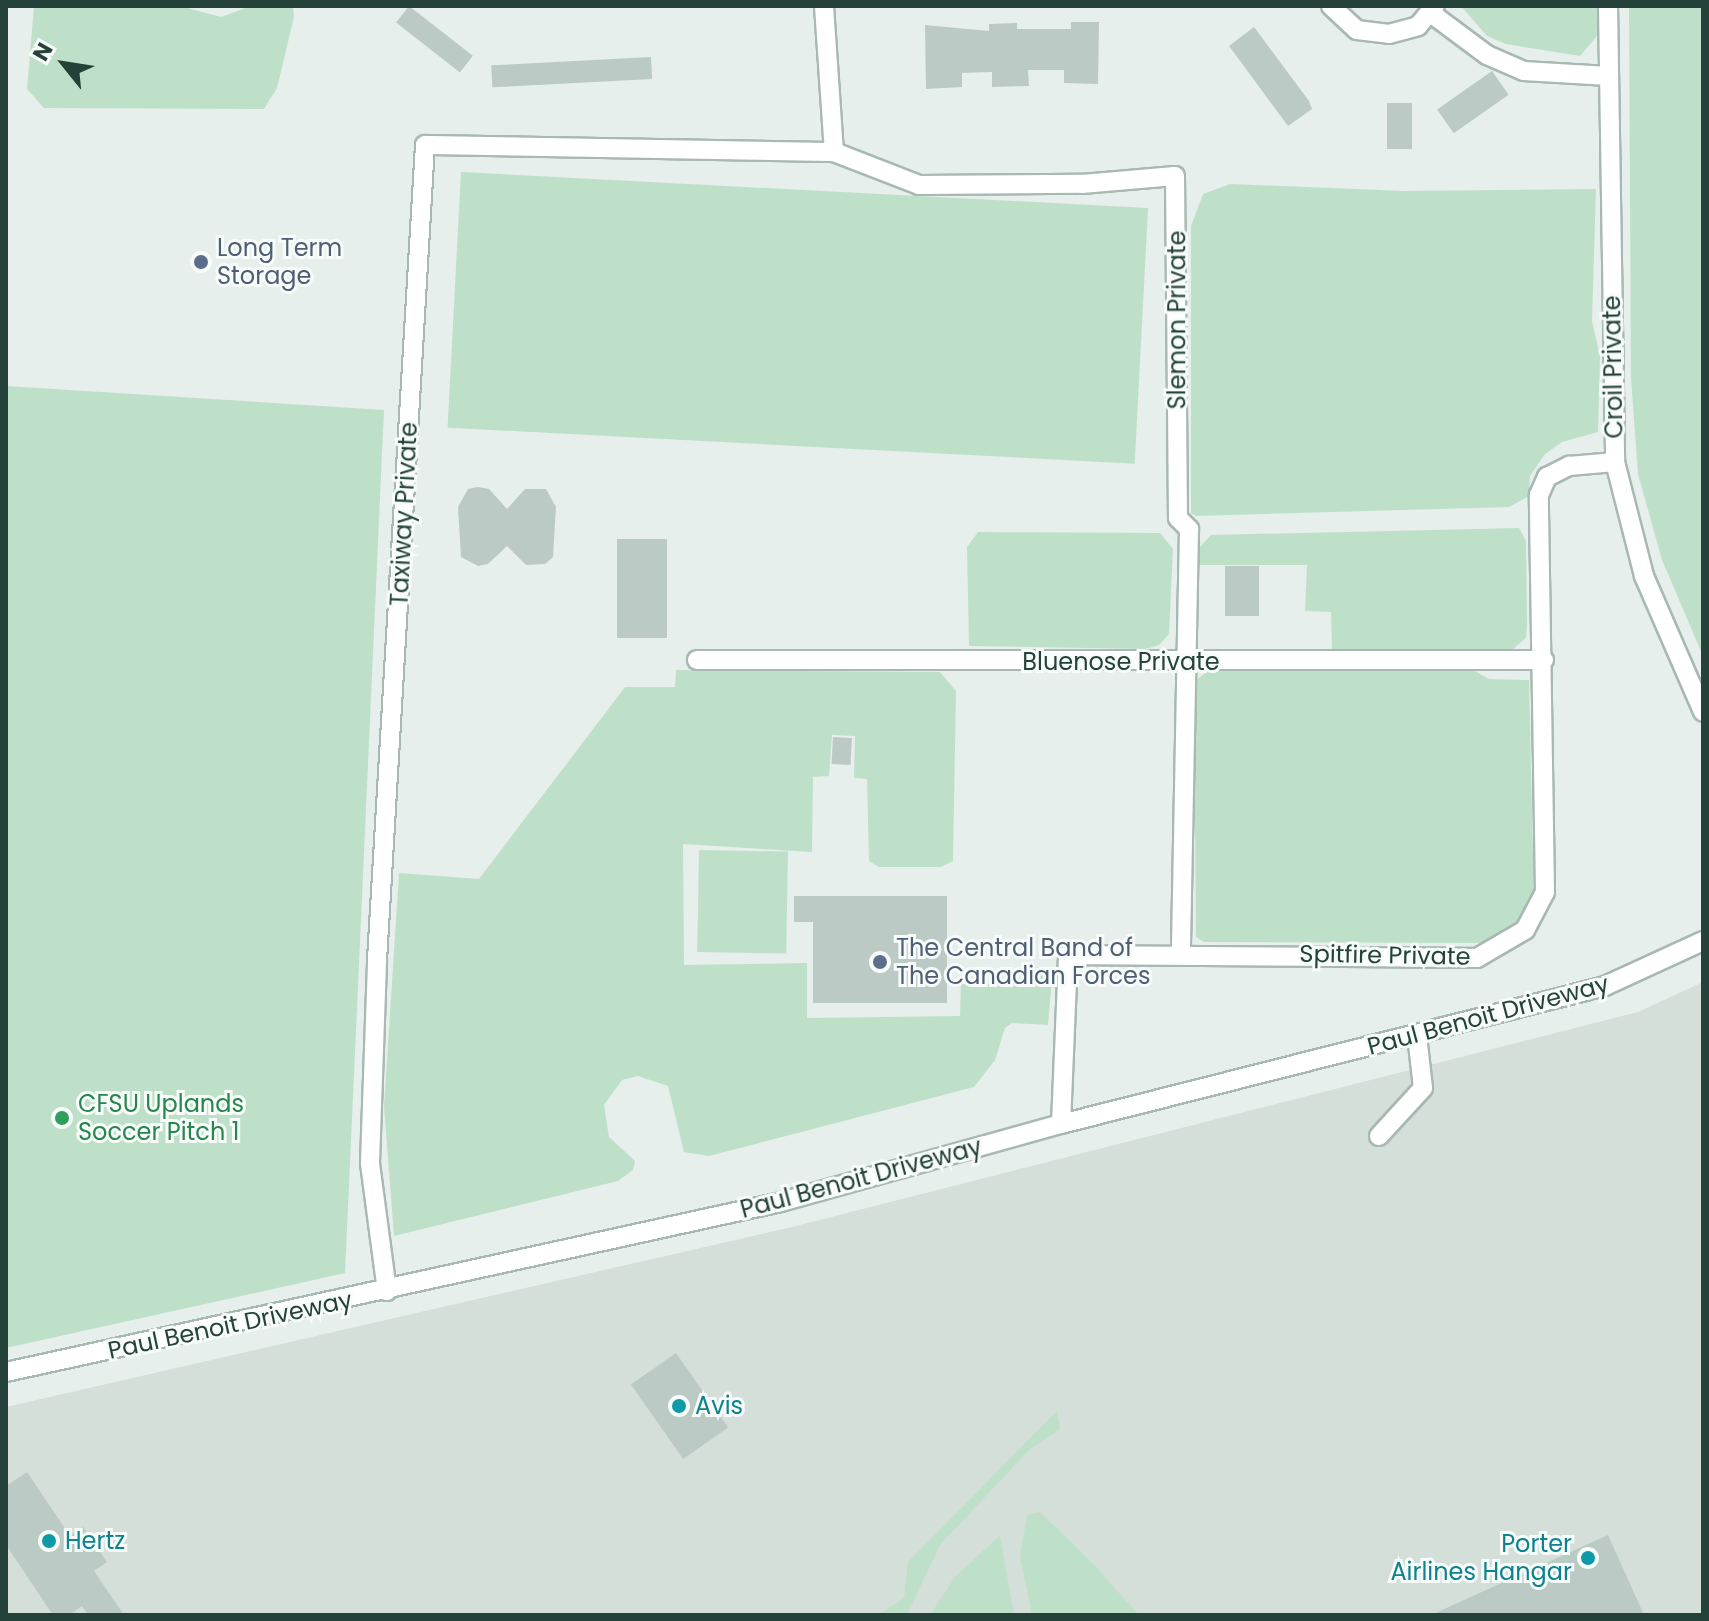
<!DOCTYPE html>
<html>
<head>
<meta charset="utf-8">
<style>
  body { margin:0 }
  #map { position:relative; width:1709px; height:1621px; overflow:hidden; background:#e6efeb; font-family:Poppins,sans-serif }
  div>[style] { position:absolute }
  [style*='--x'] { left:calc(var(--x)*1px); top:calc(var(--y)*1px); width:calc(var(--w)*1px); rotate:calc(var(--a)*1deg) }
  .built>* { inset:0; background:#d4dfda }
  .green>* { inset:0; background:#bfe0c8; transform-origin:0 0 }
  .building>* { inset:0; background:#bbcac4; transform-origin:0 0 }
  .roads { filter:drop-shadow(2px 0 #a8b8b2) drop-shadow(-2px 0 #a8b8b2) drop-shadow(0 2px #a8b8b2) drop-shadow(0 -2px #a8b8b2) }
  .minor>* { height:18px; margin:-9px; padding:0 9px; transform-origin:9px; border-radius:9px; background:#fff }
  .dots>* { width:22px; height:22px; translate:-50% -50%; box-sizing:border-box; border:4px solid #f7fbf9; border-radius:50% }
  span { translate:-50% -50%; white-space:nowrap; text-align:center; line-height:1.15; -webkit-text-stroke:6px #f7fbf9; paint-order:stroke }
  .service-label { font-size:24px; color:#4e5e75 }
  .left { translate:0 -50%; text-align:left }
  .street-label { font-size:24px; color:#24423a }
  .leisure-label { font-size:24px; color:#27864d }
  .culture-label { font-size:24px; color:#0d838f }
  .right { translate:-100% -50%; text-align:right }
  .frame { position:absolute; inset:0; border:8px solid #24423a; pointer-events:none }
  .north { position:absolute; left:24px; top:24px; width:80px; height:80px; -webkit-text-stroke:6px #f7fbf9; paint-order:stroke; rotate:300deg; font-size:22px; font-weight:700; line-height:32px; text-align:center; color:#24423a }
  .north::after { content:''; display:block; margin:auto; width:28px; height:36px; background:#24423a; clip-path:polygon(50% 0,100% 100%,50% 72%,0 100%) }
</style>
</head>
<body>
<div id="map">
  <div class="built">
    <div style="clip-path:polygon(1703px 982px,1703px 1615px,6px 1615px,6px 1407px,792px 1227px,1638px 1012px)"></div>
  </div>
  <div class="green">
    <div style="clip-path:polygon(34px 6px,180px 6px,221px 17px,251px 6px,293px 6px,294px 17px,277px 88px,264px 109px,44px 108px,27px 89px)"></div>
    <div style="clip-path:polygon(1461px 6px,1597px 6px,1597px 36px,1580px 56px,1506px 44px,1487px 36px)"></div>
    <div style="clip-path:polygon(1629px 6px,1703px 6px,1703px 656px,1662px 560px,1638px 474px,1631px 378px)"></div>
    <div style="left:461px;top:172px;width:688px;height:256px;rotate:3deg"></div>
    <div style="clip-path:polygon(1230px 184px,1404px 191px,1596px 189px,1592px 321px,1600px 356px,1598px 432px,1562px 442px,1545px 454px,1530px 476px,1529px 496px,1509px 507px,1196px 516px,1191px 513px,1191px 226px,1203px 194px)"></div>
    <div style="clip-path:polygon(6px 386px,384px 410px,345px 1273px,6px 1348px)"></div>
    <div style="clip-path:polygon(1519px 528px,1526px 541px,1527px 625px,1526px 638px,1512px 650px,1332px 650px,1331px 612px,1305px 611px,1307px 565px,1197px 565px,1197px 550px,1211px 535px)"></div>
    <div style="clip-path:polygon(978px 532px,1160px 533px,1173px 549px,1169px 634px,1159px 645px,1146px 649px,969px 646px,967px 547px)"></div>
    <div style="clip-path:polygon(676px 670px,940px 672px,956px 691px,953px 861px,941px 867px,879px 867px,869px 861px,867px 779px,854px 778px,855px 736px,832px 735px,829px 776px,813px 777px,812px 852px,683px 844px,684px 965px,807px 963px,807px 1018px,960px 1016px,961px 984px,1035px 983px,1036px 967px,1043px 968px,1052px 979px,1048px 1025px,1012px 1023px,1005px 1028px,995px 1060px,974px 1087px,709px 1156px,684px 1152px,668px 1086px,638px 1076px,622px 1080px,604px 1105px,609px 1137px,635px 1161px,633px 1170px,618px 1181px,394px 1236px,384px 1107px,399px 873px,479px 879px,625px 687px,675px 687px)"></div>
    <div style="clip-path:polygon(1209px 670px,1475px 671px,1489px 679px,1529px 680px,1534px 895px,1519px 926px,1497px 942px,1481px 943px,1204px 942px,1196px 937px,1194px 693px,1195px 681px)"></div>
    <div style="left:699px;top:850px;width:89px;height:102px;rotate:1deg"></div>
    <div style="clip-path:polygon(1057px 1411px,1060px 1429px,1029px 1450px,940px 1545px,907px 1615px,879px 1615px,904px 1598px,908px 1562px)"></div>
    <div style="clip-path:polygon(1040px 1512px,1096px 1567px,1139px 1615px,1032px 1615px,1020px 1556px,1027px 1515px)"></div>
    <div style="clip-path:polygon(1000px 1535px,1014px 1615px,930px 1615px,955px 1577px)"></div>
  </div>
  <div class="building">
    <div style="left:409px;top:6px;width:81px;height:21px;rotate:38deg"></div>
    <div style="clip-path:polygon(1071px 22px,1099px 22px,1098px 84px,1064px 83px,1064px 70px,1028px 70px,1029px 86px,992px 87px,992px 72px,962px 73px,962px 87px,926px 89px,925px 25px,989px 31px,989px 24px,1017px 23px,1017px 29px,1071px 29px)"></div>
    <div style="clip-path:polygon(1254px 27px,1309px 101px,1312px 109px,1288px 126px,1229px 46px)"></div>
    <div style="left:651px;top:57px;width:22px;height:160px;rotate:87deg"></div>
    <div style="left:1492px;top:71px;width:29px;height:67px;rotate:55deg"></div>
    <div style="left:1387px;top:103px;width:25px;height:46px"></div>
    <div style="clip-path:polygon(478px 487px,489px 489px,507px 509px,525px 489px,546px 489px,556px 507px,553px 557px,545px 564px,526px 565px,507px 546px,488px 564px,478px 566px,461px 557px,458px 507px,468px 489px)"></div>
    <div style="left:617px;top:539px;width:50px;height:99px"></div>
    <div style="left:1225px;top:566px;width:34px;height:50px"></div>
    <div style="left:833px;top:737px;width:19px;height:27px;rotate:3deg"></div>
    <div style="clip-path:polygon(794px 896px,947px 896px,947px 1003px,813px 1003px,813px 922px,794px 922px)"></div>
    <div style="left:676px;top:1353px;width:91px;height:55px;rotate:55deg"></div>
    <div style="clip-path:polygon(27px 1472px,70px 1536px,83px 1527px,107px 1562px,94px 1571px,124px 1615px,88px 1615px,82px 1606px,69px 1615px,53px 1615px,6px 1545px,6px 1486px)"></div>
    <div style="clip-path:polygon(1608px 1535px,1644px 1615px,1431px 1615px,1506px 1581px)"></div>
  </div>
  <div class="roads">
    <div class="minor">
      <div style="--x:824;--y:6;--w:146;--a:86.1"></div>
      <div style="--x:1331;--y:6;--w:35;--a:43"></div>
      <div style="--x:1357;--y:30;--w:32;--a:7"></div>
      <div style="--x:1389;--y:34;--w:30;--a:-15"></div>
      <div style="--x:1418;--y:26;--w:26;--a:-50"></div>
      <div style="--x:1608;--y:6;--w:456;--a:89.1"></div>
      <div style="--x:1615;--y:462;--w:118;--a:75.7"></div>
      <div style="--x:1644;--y:576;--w:148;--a:66.5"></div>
      <div style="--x:1432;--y:14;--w:69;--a:36.7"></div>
      <div style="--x:1487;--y:55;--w:40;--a:23.4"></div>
      <div style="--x:1524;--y:71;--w:84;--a:3.4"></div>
      <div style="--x:697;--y:660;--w:847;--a:0"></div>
      <div style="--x:1061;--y:1124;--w:169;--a:-87.6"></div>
      <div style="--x:1068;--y:955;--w:409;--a:0.4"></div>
      <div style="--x:1477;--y:958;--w:56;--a:-30.3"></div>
      <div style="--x:1525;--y:930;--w:43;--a:-62.2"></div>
      <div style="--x:1545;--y:892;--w:397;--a:-90.9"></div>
      <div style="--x:1539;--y:495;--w:20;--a:-66"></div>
      <div style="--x:1547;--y:477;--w:25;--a:-27"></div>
      <div style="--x:1569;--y:466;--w:46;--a:-5"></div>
      <div style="--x:1379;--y:1136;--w:65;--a:-47.5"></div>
      <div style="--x:1423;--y:1088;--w:53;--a:-96.5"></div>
      <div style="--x:387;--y:1291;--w:129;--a:-97.6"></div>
      <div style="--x:370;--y:1163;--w:203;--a:-88"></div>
      <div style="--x:377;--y:960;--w:816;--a:-86.63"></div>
      <div style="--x:425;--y:145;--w:409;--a:1"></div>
      <div style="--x:834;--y:152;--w:91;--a:21.2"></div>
      <div style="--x:919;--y:185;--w:163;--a:-0.4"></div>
      <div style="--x:1082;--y:184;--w:93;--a:-4.9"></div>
      <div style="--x:1175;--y:176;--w:342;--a:89.5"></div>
      <div style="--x:1178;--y:518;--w:16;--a:45"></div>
      <div style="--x:1189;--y:529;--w:423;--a:91.1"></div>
      <div style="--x:6;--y:1372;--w:793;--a:-12.37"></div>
      <div style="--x:781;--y:1202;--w:291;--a:-15.6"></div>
      <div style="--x:1061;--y:1124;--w:561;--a:-14.23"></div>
      <div style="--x:1605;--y:986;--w:108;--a:-24.7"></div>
    </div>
  </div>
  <div class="dots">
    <div style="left:201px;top:262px;background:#5c6f8a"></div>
    <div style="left:880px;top:962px;background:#5c6f8a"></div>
    <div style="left:62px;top:1118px;background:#2e9e5b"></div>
    <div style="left:679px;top:1406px;background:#0f9aa8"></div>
    <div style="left:49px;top:1541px;background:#0f9aa8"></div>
    <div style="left:1588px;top:1558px;background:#0f9aa8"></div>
  </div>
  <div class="service-label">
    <span class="left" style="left:217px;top:262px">Long Term<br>Storage</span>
    <span class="left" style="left:896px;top:962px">The Central Band of<br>The Canadian Forces</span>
  </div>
  <div class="street-label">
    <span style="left:1177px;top:320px;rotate:-90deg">Slemon Private</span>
    <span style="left:1613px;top:367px;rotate:-91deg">Croil Private</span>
    <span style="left:404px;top:514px;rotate:-87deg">Taxiway Private</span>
    <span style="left:1121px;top:662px">Bluenose Private</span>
    <span style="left:1385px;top:955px;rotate:1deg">Spitfire Private</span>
    <span style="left:1488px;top:1015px;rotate:-15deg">Paul Benoit Driveway</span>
    <span style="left:861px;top:1178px;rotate:-15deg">Paul Benoit Driveway</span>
    <span style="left:230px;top:1325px;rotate:-12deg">Paul Benoit Driveway</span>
  </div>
  <div class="leisure-label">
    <span class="left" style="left:78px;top:1118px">CFSU Uplands<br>Soccer Pitch 1</span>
  </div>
  <div class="culture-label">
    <span class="left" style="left:695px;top:1406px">Avis</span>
    <span class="left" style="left:65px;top:1541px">Hertz</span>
    <span class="right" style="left:1572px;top:1558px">Porter<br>Airlines Hangar</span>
  </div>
  <div class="frame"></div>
  <div class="north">N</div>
</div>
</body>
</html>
